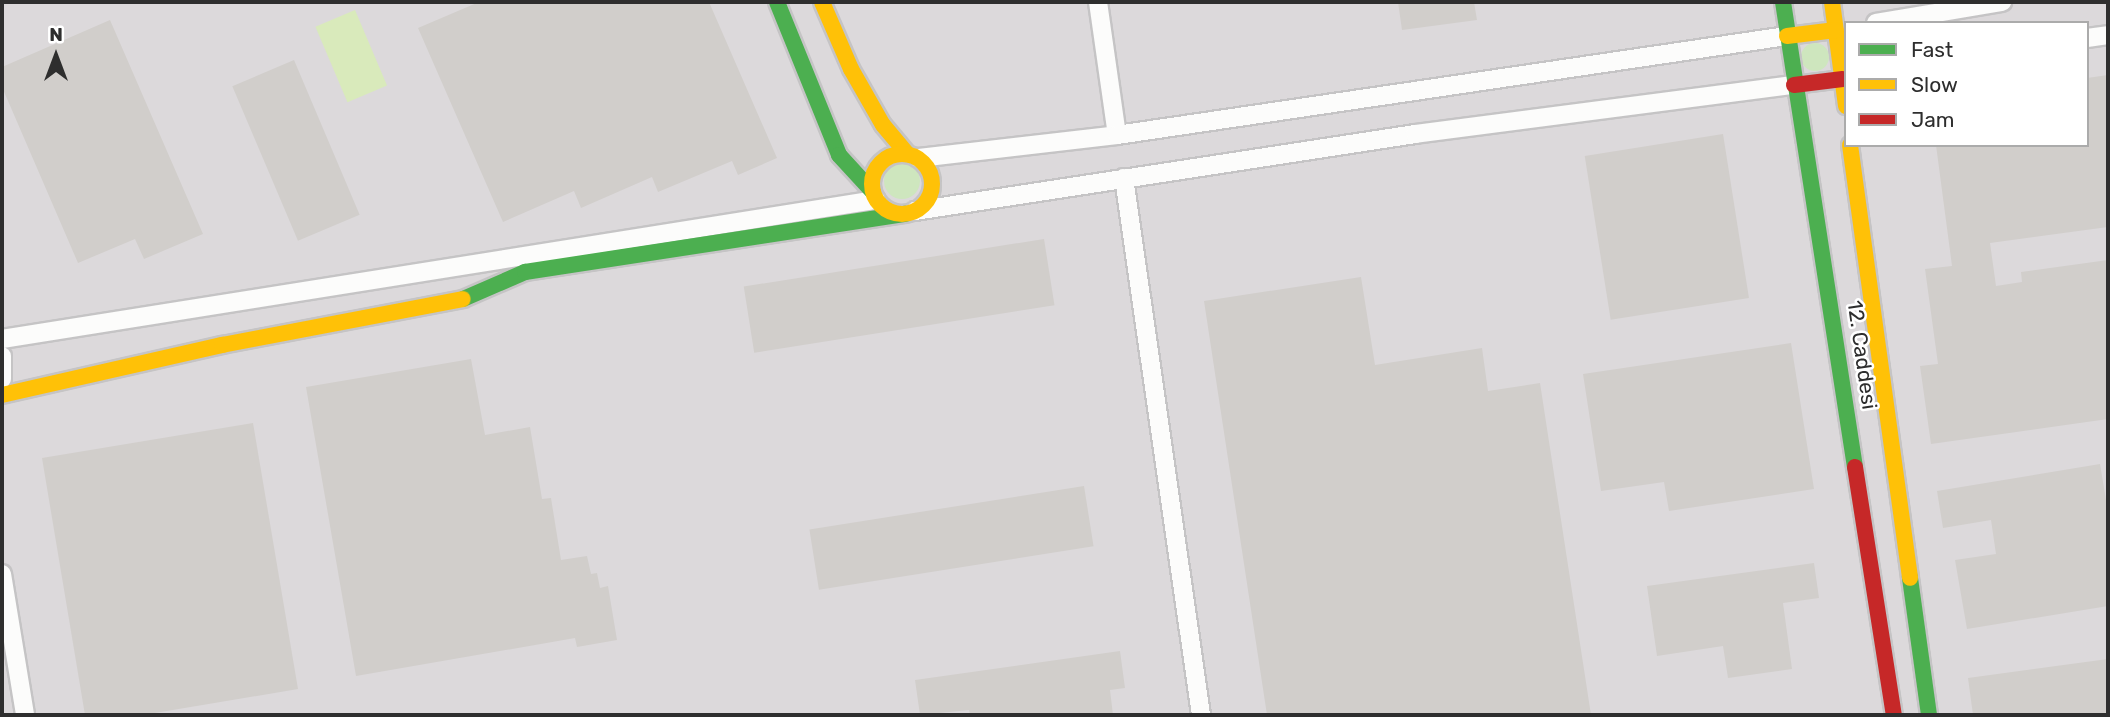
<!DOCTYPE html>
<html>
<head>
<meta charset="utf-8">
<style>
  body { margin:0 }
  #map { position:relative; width:2110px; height:717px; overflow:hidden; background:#ece8e4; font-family:Rubik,sans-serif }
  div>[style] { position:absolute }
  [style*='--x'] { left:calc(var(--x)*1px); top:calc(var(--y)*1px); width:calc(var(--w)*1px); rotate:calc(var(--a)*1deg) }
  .industrial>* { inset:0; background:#dcd9db }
  .green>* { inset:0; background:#cee6be }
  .round { border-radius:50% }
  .pitch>* { inset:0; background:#d9eabb; transform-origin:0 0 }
  .building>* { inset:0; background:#d1cecb; transform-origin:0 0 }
  .roads { filter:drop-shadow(2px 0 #c5c4c5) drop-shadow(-2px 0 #c5c4c5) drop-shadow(0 2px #c5c4c5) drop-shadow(0 -2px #c5c4c5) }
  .street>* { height:18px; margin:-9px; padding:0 9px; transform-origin:9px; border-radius:9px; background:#fcfcfb }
  .fast>* { height:16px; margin:-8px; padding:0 8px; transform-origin:8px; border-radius:8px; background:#4caf50 }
  .slow>* { height:16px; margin:-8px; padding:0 8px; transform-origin:8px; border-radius:8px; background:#ffc107 }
  .slow>.ring { margin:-8px; padding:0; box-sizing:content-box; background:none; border:16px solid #ffc107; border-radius:50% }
  .jam>* { height:16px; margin:-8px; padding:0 8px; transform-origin:8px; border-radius:8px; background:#c62828 }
  span { translate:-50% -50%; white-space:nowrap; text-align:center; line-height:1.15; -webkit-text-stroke:5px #fff; paint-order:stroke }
  .street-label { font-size:21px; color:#2e2e2e }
  .frame { position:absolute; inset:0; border:4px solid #2e2e2e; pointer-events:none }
  .legend { position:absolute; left:1844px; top:21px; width:245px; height:126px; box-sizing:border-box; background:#fff; border:2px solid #ababab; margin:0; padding:9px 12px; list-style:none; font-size:21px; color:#2e2e2e }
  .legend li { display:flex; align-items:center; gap:14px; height:35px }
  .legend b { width:35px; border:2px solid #ababab }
  .north { position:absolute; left:21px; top:21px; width:70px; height:70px; -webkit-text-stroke:5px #fff; paint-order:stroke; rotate:0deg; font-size:19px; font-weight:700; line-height:28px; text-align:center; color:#2e2e2e }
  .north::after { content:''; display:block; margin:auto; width:24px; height:32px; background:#2e2e2e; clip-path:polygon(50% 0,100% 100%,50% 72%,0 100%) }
</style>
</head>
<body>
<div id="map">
  <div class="industrial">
    <div style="clip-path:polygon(evenodd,2px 2px,2108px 2px,2108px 715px,2px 715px,2px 2px,1846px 23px,2087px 23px,2087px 145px,1846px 145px,1846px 23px)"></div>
  </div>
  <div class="green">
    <div class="round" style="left:1801px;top:43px;width:28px;height:28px"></div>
    <div class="round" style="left:884px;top:163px;width:36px;height:36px"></div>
  </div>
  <div class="pitch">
    <div style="left:355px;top:10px;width:82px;height:43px;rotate:67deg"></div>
  </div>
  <div class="building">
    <div style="clip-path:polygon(479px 2px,709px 2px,777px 158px,738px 175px,732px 161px,658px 192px,652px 177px,581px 208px,574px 191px,503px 222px,418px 28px)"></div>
    <div style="clip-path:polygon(1398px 2px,1474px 2px,1477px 20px,1402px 30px)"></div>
    <div style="clip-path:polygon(110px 20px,203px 234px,144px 259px,135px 239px,78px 263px,2px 87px,2px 67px)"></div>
    <div style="left:294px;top:60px;width:168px;height:67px;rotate:67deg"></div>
    <div style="clip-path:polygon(2108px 75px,2108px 227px,1990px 243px,1996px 286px,2022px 282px,2021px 272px,2108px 260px,2108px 419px,1931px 444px,1920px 366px,1938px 364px,1925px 269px,1952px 266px,1936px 145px,2087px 145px,2087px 78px)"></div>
    <div style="left:1723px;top:134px;width:166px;height:140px;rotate:81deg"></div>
    <div style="left:1044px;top:239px;width:67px;height:304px;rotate:81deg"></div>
    <div style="clip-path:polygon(1361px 277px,1375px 365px,1482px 348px,1488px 391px,1540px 383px,1591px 715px,1267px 715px,1204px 301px)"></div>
    <div style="clip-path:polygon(1791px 343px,1814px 489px,1669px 511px,1664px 482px,1601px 491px,1583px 374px)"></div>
    <div style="clip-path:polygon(471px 359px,485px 435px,530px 427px,542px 499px,551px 498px,561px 560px,587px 556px,591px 574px,597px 573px,600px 588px,608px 586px,617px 640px,577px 647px,575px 638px,356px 676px,306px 387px)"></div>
    <div style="clip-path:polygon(253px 423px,298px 689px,143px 715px,85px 715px,42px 458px)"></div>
    <div style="clip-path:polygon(2100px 464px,2108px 512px,2108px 606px,1967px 629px,1955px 560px,1996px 554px,1991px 520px,1943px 528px,1937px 491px)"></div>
    <div style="left:1084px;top:486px;width:61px;height:278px;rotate:81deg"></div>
    <div style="clip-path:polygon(1814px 563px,1819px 598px,1783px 603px,1792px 669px,1728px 678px,1723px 646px,1657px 656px,1647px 586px)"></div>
    <div style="clip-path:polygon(1120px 651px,1125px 688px,1110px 690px,1113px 715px,970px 715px,969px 710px,920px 715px,915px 680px)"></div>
    <div style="clip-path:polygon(2108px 659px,2108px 715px,1973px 715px,1968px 678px)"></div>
  </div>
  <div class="roads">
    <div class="street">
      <div style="--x:1098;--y:2;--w:134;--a:81.9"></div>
      <div style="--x:1876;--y:23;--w:128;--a:-9.5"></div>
      <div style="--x:2087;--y:38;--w:21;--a:-8"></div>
      <div style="--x:919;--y:158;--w:199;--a:-6.6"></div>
      <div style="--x:1117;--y:135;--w:677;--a:-8.41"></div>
      <div style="--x:1124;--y:178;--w:542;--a:81.84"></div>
      <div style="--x:915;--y:211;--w:506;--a:-8.75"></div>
      <div style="--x:1415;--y:134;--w:382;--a:-7.4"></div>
      <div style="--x:2;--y:339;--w:885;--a:-9.04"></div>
      <div style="--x:2;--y:356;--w:23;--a:90"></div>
      <div style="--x:2;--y:574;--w:143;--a:80.7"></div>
    </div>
    <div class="fast">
      <div style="--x:777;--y:2;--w:165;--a:67.9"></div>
      <div style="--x:839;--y:155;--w:50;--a:47.4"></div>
      <div style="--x:1783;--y:2;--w:471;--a:81.2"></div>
      <div style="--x:463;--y:299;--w:68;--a:-23.5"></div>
      <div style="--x:525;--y:272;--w:385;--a:-8.7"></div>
      <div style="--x:1910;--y:578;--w:138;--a:82.1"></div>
    </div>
    <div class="slow">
      <div style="--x:822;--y:2;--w:73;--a:66.6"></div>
      <div style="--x:851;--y:69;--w:64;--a:60.3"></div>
      <div style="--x:883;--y:125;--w:38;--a:50"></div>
      <div style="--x:1832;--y:2;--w:105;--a:82.3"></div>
      <div style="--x:1787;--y:36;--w:49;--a:-7"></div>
      <div style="--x:1850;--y:145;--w:437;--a:82.1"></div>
      <div class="ring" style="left:872px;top:154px;width:44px;height:44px"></div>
      <div style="--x:2;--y:395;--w:226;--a:-12.8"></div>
      <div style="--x:222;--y:345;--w:245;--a:-10.8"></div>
    </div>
    <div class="jam">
      <div style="--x:1794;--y:85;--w:49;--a:-7"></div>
      <div style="--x:1855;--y:467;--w:251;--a:81.1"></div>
    </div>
  </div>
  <div class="street-label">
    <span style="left:1862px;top:355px;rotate:82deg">12. Caddesi</span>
  </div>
  <div class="frame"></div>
  <ul class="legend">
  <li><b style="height:9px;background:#4caf50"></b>Fast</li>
  <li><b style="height:9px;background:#ffc107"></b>Slow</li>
  <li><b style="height:9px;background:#c62828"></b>Jam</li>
  </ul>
  <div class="north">N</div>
</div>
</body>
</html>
